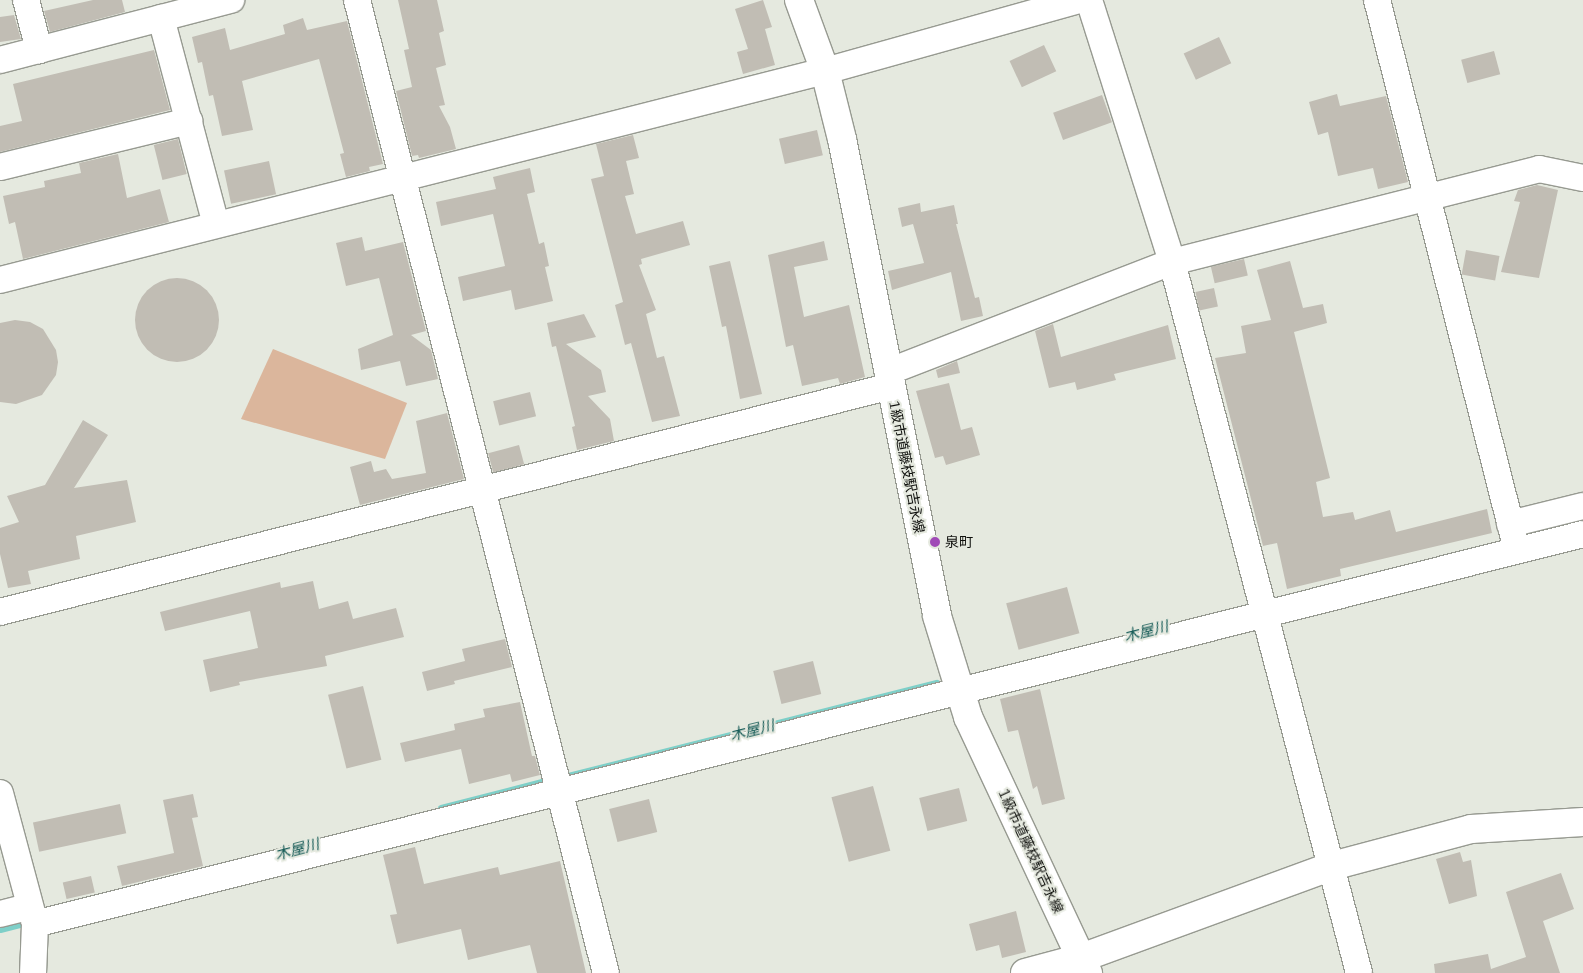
<!DOCTYPE html>
<html>
<head>
<meta charset="utf-8">
<style>
  body { margin:0 }
  #map { position:relative; width:1583px; height:973px; overflow:hidden; background:#e5e9df; font-family:"IBM Plex Serif","Noto Sans JP",serif }
  div>[style] { position:absolute }
  [style*='--x'] { left:calc(var(--x)*1px); top:calc(var(--y)*1px); width:calc(var(--w)*1px); rotate:calc(var(--a)*1deg) }
  .green>* { inset:0; background:#dbb69c }
  .stream>* { height:7px; margin:-3.5px; padding:0 3.5px; transform-origin:3.5px; border-radius:3.5px; background:#7ecfc8 }
  .building>* { inset:0; background:#c1bdb4; transform-origin:0 0 }
  .round { border-radius:50% }
  .roads { filter:drop-shadow(1px 0 #979a91) drop-shadow(-1px 0 #979a91) drop-shadow(0 1px #979a91) drop-shadow(0 -1px #979a91) }
  .minor>* { height:26px; margin:-13px; padding:0 13px; transform-origin:13px; border-radius:13px; background:#fff }
  .tertiary>* { height:28px; margin:-14px; padding:0 14px; transform-origin:14px; border-radius:14px; background:#fff }
  .dots>* { width:14px; height:14px; translate:-50% -50%; box-sizing:border-box; border:2px solid #e5e9df; border-radius:50% }
  span { translate:-50% -50%; white-space:nowrap; text-align:center; line-height:1.15; -webkit-text-stroke:4px #e5e9df; paint-order:stroke }
  .street-label { font-size:14px; color:#0f100d }
  .poi-label { font-size:14px; color:#0f100d }
  .left { translate:0 -50%; text-align:left }
  .water-label { font-size:15px; color:#155a56; font-style:italic }
</style>
</head>
<body>
<div id="map">
  <div class="green">
    <div style="clip-path:polygon(273px 349px,407px 403px,385px 459px,241px 419px)"></div>
  </div>
  <div class="stream">
    <div style="--x:568;--y:776;--w:380;--a:-14.2"></div>
    <div style="--x:441;--y:808;--w:112;--a:-14.5"></div>
    <div style="--x:0;--y:929;--w:25;--a:-14"></div>
  </div>
  <div class="building">
    <div style="clip-path:polygon(93px 0,122px 0,125px 12px,50px 32px,44px 11px)"></div>
    <div style="clip-path:polygon(398px 0,437px 0,444px 31px,439px 33px,446px 65px,436px 68px,445px 105px,439px 106px,450px 127px,456px 149px,419px 158px,418px 155px,412px 156px,396px 91px,412px 87px,404px 50px,409px 49px)"></div>
    <div style="clip-path:polygon(763px 0,772px 27px,765px 29px,775px 65px,743px 74px,737px 52px,748px 49px,735px 9px)"></div>
    <div style="clip-path:polygon(14px 15px,21px 39px,0 42px,0 17px)"></div>
    <div style="clip-path:polygon(303px 18px,307px 30px,347px 21px,383px 164px,369px 167px,370px 171px,346px 177px,340px 154px,344px 153px,319px 59px,242px 81px,253px 130px,222px 136px,213px 95px,209px 96px,202px 62px,198px 63px,192px 37px,225px 28px,230px 50px,285px 34px,283px 25px)"></div>
    <div style="left:1219px;top:37px;width:29px;height:39px;rotate:65deg"></div>
    <div style="left:1044px;top:45px;width:29px;height:38px;rotate:65deg"></div>
    <div style="clip-path:polygon(154px 50px,170px 110px,0 152px,0 126px,22px 121px,13px 84px)"></div>
    <div style="left:1494px;top:51px;width:24px;height:34px;rotate:75deg"></div>
    <div style="clip-path:polygon(1337px 94px,1340px 106px,1386px 96px,1408px 182px,1378px 189px,1373px 168px,1338px 176px,1328px 132px,1318px 135px,1309px 102px)"></div>
    <div style="left:1102px;top:95px;width:29px;height:52px;rotate:70deg"></div>
    <div style="left:817px;top:130px;width:26px;height:39px;rotate:77deg"></div>
    <div style="clip-path:polygon(633px 135px,639px 158px,626px 161px,634px 194px,625px 196px,636px 234px,683px 221px,690px 245px,641px 259px,642px 264px,639px 265px,656px 310px,646px 314px,657px 358px,664px 356px,680px 416px,652px 422px,631px 343px,625px 345px,615px 305px,623px 302px,591px 179px,604px 176px,596px 144px)"></div>
    <div style="left:178px;top:139px;width:36px;height:25px;rotate:76deg"></div>
    <div style="clip-path:polygon(118px 154px,127px 198px,160px 189px,169px 222px,23px 259px,15px 222px,9px 224px,3px 196px,45px 187px,44px 181px,81px 173px,79px 163px)"></div>
    <div style="left:269px;top:161px;width:34px;height:46px;rotate:78deg"></div>
    <div style="clip-path:polygon(530px 168px,535px 192px,527px 194px,539px 244px,544px 242px,549px 266px,545px 267px,553px 301px,515px 310px,511px 290px,463px 301px,458px 277px,505px 266px,493px 214px,441px 226px,436px 202px,496px 189px,493px 177px)"></div>
    <div style="clip-path:polygon(1537px 185px,1558px 190px,1539px 278px,1501px 272px,1520px 202px,1514px 201px,1518px 190px)"></div>
    <div style="clip-path:polygon(920px 203px,921px 212px,954px 205px,958px 224px,956px 224px,975px 298px,979px 297px,983px 316px,961px 321px,951px 272px,892px 290px,888px 271px,924px 263px,913px 224px,902px 227px,898px 208px)"></div>
    <div style="clip-path:polygon(362px 237px,365px 251px,403px 242px,426px 331px,411px 335px,431px 350px,438px 379px,406px 386px,400px 361px,361px 370px,358px 349px,393px 335px,379px 278px,346px 286px,336px 243px)"></div>
    <div style="clip-path:polygon(824px 241px,828px 260px,794px 267px,804px 317px,849px 305px,865px 377px,840px 384px,838px 378px,802px 386px,793px 345px,786px 347px,768px 255px)"></div>
    <div style="left:1466px;top:250px;width:34px;height:25px;rotate:10deg"></div>
    <div style="left:1244px;top:259px;width:17px;height:34px;rotate:77deg"></div>
    <div style="clip-path:polygon(730px 261px,762px 394px,740px 399px,726px 326px,722px 327px,709px 266px)"></div>
    <div style="clip-path:polygon(1290px 261px,1303px 308px,1323px 304px,1327px 323px,1294px 332px,1330px 478px,1316px 482px,1323px 517px,1353px 512px,1355px 520px,1390px 510px,1396px 532px,1487px 509px,1492px 533px,1340px 569px,1341px 576px,1287px 589px,1277px 543px,1263px 546px,1215px 358px,1246px 353px,1241px 326px,1271px 320px,1257px 270px)"></div>
    <div class="round" style="left:135px;top:278px;width:84px;height:84px"></div>
    <div style="left:1214px;top:288px;width:19px;height:19px;rotate:78deg"></div>
    <div style="clip-path:polygon(584px 314px,596px 337px,566px 344px,601px 370px,606px 392px,588px 396px,610px 419px,614px 441px,577px 450px,572px 427px,575px 426px,556px 346px,552px 347px,547px 323px)"></div>
    <div style="clip-path:polygon(15px 320px,30px 322px,43px 329px,56px 350px,58px 362px,56px 375px,42px 395px,16px 404px,0 402px,0 323px)"></div>
    <div style="clip-path:polygon(1053px 324px,1061px 357px,1168px 325px,1176px 359px,1114px 374px,1116px 380px,1077px 390px,1075px 382px,1049px 388px,1035px 331px)"></div>
    <div style="clip-path:polygon(957px 361px,960px 373px,938px 378px,936px 370px)"></div>
    <div style="clip-path:polygon(949px 383px,961px 430px,972px 427px,980px 455px,946px 465px,943px 456px,935px 458px,916px 391px)"></div>
    <div style="left:530px;top:392px;width:25px;height:38px;rotate:76deg"></div>
    <div style="clip-path:polygon(447px 413px,464px 479px,360px 505px,350px 467px,371px 461px,374px 472px,386px 469px,392px 479px,426px 473px,416px 421px)"></div>
    <div style="clip-path:polygon(83px 420px,108px 435px,74px 488px,127px 480px,136px 522px,76px 536px,80px 559px,28px 571px,31px 584px,8px 588px,0 554px,0 528px,19px 522px,7px 496px,45px 485px)"></div>
    <div style="left:519px;top:445px;width:20px;height:32px;rotate:75deg"></div>
    <div style="clip-path:polygon(313px 581px,319px 609px,348px 601px,353px 619px,396px 608px,404px 637px,325px 656px,327px 666px,239px 682px,240px 685px,210px 692px,203px 660px,258px 648px,250px 611px,165px 631px,160px 612px,280px 582px,281px 588px)"></div>
    <div style="left:1067px;top:587px;width:48px;height:63px;rotate:75deg"></div>
    <div style="clip-path:polygon(505px 639px,512px 667px,454px 681px,455px 684px,427px 691px,422px 672px,465px 661px,462px 649px)"></div>
    <div style="left:813px;top:661px;width:34px;height:41px;rotate:76deg"></div>
    <div style="left:363px;top:686px;width:76px;height:36px;rotate:76deg"></div>
    <div style="clip-path:polygon(1040px 689px,1065px 799px,1042px 805px,1037px 786px,1033px 789px,1018px 730px,1008px 732px,1000px 699px)"></div>
    <div style="clip-path:polygon(520px 702px,532px 756px,535px 756px,540px 775px,512px 782px,510px 774px,469px 784px,461px 749px,405px 762px,400px 743px,455px 730px,454px 724px,485px 717px,483px 709px)"></div>
    <div style="left:873px;top:786px;width:67px;height:43px;rotate:75deg"></div>
    <div style="left:959px;top:788px;width:34px;height:41px;rotate:76deg"></div>
    <div style="clip-path:polygon(193px 794px,198px 817px,192px 818px,203px 866px,122px 886px,117px 866px,174px 853px,163px 800px)"></div>
    <div style="left:649px;top:799px;width:34px;height:41px;rotate:76deg"></div>
    <div style="left:120px;top:804px;width:30px;height:89px;rotate:78deg"></div>
    <div style="clip-path:polygon(415px 847px,424px 884px,498px 867px,500px 875px,560px 861px,586px 973px,537px 973px,530px 945px,468px 960px,461px 929px,397px 944px,390px 915px,397px 914px,383px 855px)"></div>
    <div style="clip-path:polygon(1460px 852px,1463px 862px,1471px 860px,1477px 896px,1449px 904px,1436px 859px)"></div>
    <div style="clip-path:polygon(1561px 873px,1574px 909px,1543px 921px,1560px 973px,1435px 973px,1434px 964px,1488px 954px,1491px 969px,1526px 957px,1506px 892px)"></div>
    <div style="left:91px;top:876px;width:17px;height:29px;rotate:77deg"></div>
    <div style="clip-path:polygon(1016px 911px,1026px 952px,1002px 958px,999px 945px,976px 951px,969px 924px)"></div>
  </div>
  <div class="roads">
    <div class="minor">
      <div style="--x:26;--y:0;--w:52;--a:75.4"></div>
      <div style="--x:357;--y:0;--w:1004;--a:75.65"></div>
      <div style="--x:1089;--y:0;--w:275;--a:72.4"></div>
      <div style="--x:1172;--y:262;--w:735;--a:75.26"></div>
      <div style="--x:1377;--y:0;--w:568;--a:75.72"></div>
      <div style="--x:161;--y:18;--w:213;--a:75.1"></div>
      <div style="--x:0;--y:60;--w:239;--a:-14.6"></div>
      <div style="--x:0;--y:167;--w:195;--a:-13.7"></div>
      <div style="--x:0;--y:280;--w:851;--a:-14.22"></div>
      <div style="--x:825;--y:71;--w:264;--a:-15.6"></div>
      <div style="--x:888;--y:372;--w:305;--a:-21.2"></div>
      <div style="--x:1172;--y:262;--w:379;--a:-14.2"></div>
      <div style="--x:1539;--y:169;--w:45;--a:11.6"></div>
      <div style="--x:1510;--y:524;--w:75;--a:-13.9"></div>
      <div style="--x:0;--y:612;--w:919;--a:-14.23"></div>
      <div style="--x:0;--y:793;--w:136;--a:75"></div>
      <div style="--x:35;--y:924;--w:49;--a:92.3"></div>
      <div style="--x:0;--y:914;--w:29;--a:-14"></div>
      <div style="--x:35;--y:924;--w:1596;--a:-14.14"></div>
    </div>
    <div class="tertiary">
      <div style="--x:799;--y:0;--w:76;--a:69.9"></div>
      <div style="--x:825;--y:71;--w:70;--a:76"></div>
      <div style="--x:842;--y:139;--w:486;--a:78.7"></div>
      <div style="--x:937;--y:616;--w:106;--a:72.9"></div>
      <div style="--x:968;--y:717;--w:283;--a:64.9"></div>
      <div style="--x:1025;--y:973;--w:58;--a:-15"></div>
      <div style="--x:1081;--y:958;--w:267;--a:-20.1"></div>
      <div style="--x:1332;--y:866;--w:144;--a:-14.9"></div>
      <div style="--x:1471;--y:829;--w:112;--a:-3.6"></div>
    </div>
  </div>
  <div class="dots">
    <div style="left:935px;top:542px;background:#a04ab7"></div>
  </div>
  <div class="street-label">
    <span style="left:907px;top:467px;rotate:79deg">1級市道藤枝駅吉永線</span>
    <span style="left:1031px;top:851px;rotate:65deg">1級市道藤枝駅吉永線</span>
  </div>
  <div class="poi-label">
    <span class="left" style="left:945px;top:542px">泉町</span>
  </div>
  <div class="water-label">
    <span style="left:1146px;top:631px;rotate:-14deg">木屋川</span>
    <span style="left:752px;top:730px;rotate:-14deg">木屋川</span>
    <span style="left:297px;top:849px;rotate:-15deg">木屋川</span>
  </div>
</div>
</body>
</html>
